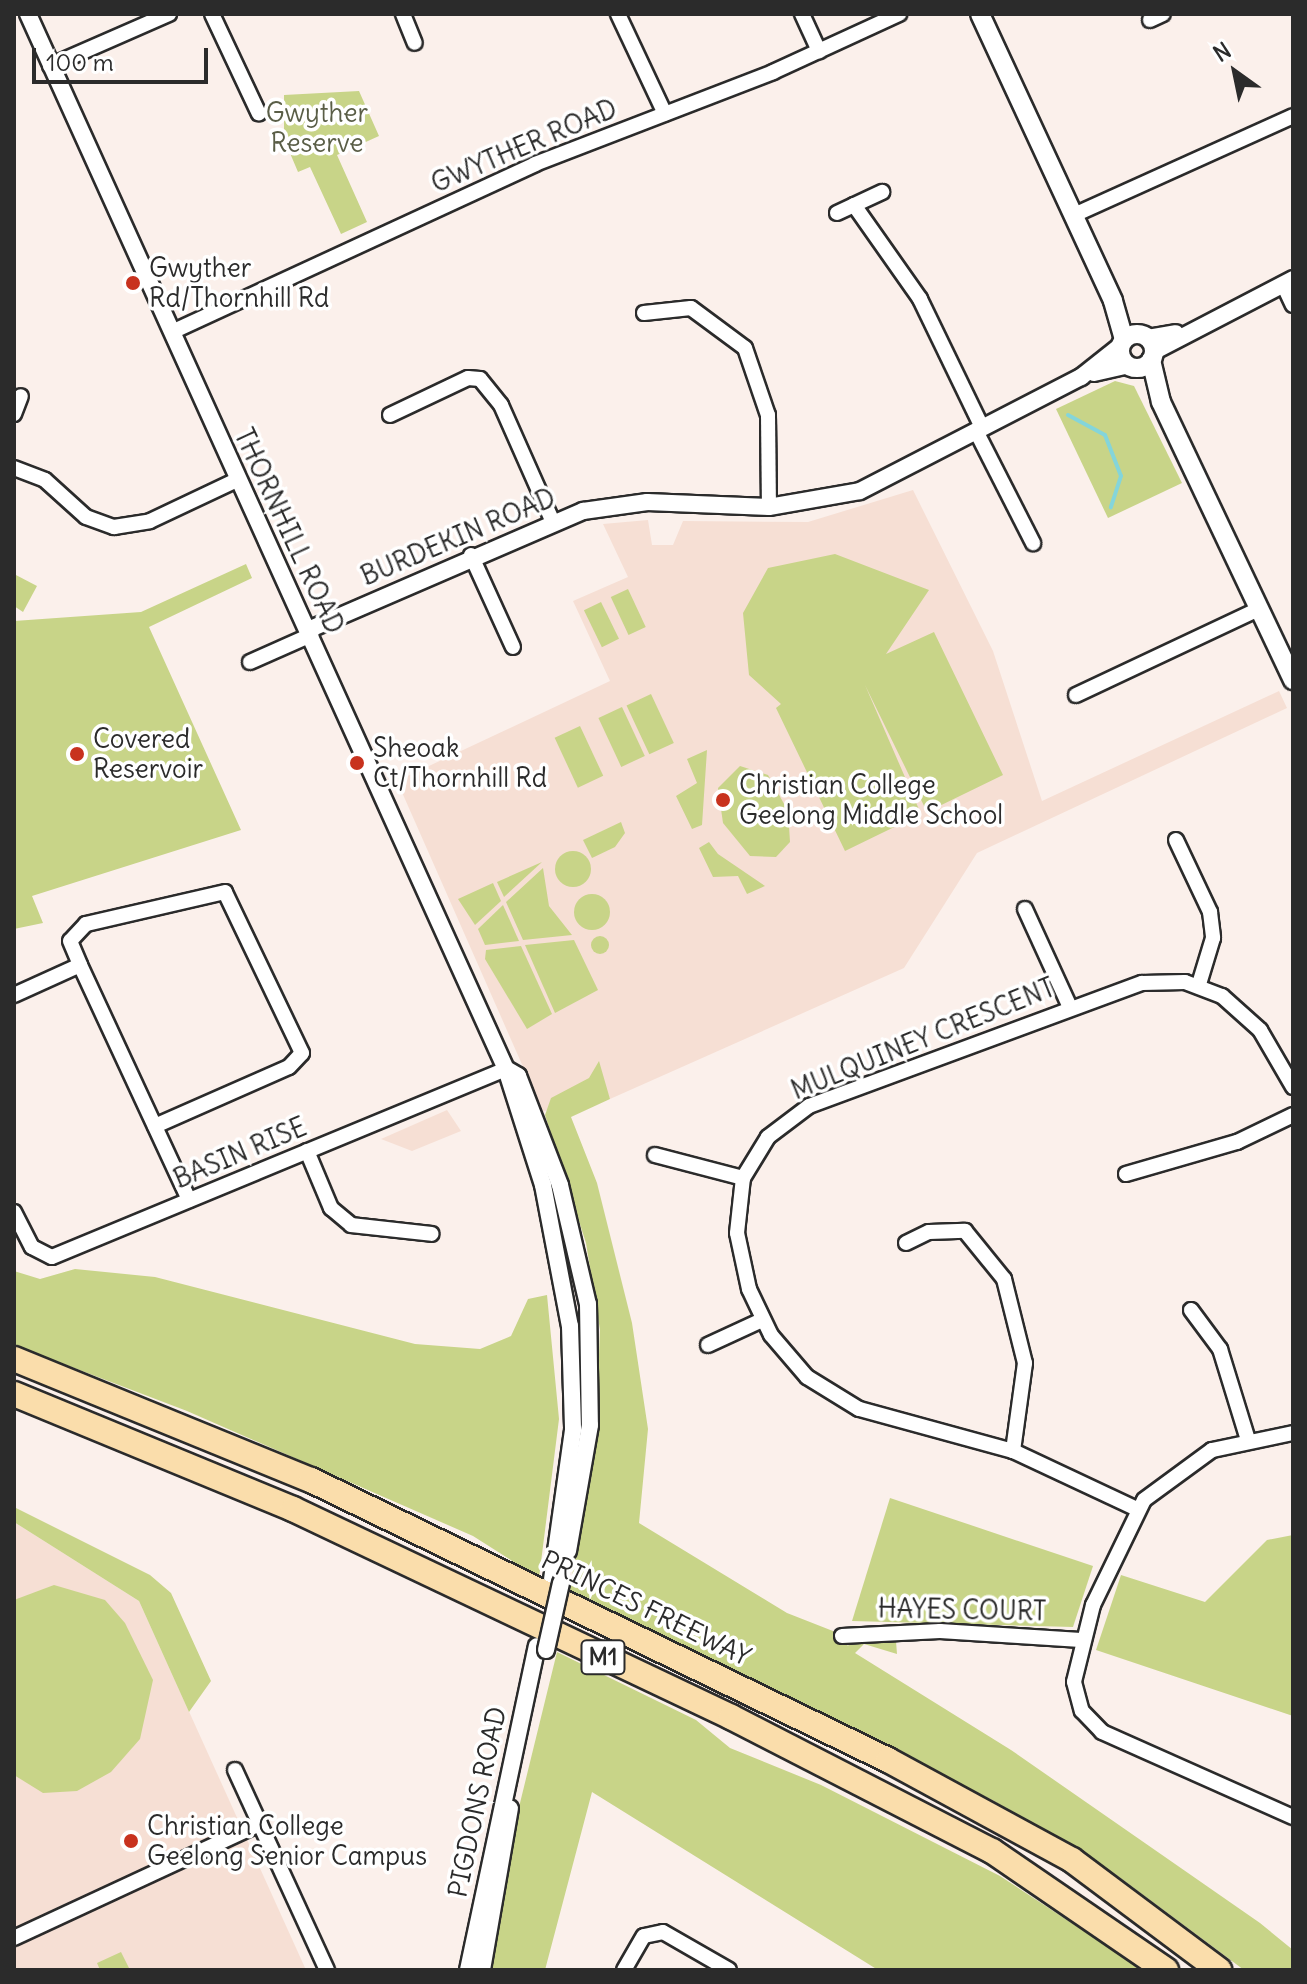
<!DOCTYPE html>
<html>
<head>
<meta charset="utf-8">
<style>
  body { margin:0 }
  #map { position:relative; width:1307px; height:1984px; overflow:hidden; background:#fbf0eb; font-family:Delius,sans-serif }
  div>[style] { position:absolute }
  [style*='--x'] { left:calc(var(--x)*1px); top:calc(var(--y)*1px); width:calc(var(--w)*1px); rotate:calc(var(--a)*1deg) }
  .built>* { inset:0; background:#f6dfd4 }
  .green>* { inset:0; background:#c8d488; transform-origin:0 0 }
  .round { border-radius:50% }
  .stream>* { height:4px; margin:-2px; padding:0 2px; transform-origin:2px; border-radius:2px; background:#84d5da }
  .roads { filter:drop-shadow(2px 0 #2b2b2b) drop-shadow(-2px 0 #2b2b2b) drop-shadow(0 2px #2b2b2b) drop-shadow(0 -2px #2b2b2b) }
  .minor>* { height:14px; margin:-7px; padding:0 7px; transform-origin:7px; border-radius:7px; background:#fff }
  .tertiary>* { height:16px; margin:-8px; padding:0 8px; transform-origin:8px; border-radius:8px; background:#fff }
  .secondary>* { height:18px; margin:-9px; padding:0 9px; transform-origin:9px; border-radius:9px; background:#fff }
  .secondary>.ring { margin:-9px; padding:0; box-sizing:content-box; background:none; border:18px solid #fff; border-radius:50% }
  .motorway>* { height:24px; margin:-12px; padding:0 12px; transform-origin:12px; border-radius:12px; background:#faddab }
  .bridges { filter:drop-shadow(2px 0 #2b2b2b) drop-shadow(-2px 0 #2b2b2b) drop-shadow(0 2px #2b2b2b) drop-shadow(0 -2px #2b2b2b) }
  .tertiary-bridge>* { height:16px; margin:-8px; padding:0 8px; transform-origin:8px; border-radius:8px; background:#fff }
  .dots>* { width:22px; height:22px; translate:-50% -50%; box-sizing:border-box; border:4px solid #fff; border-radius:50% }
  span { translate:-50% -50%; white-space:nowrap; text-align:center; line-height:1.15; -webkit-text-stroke:7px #fff; paint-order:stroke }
  .shield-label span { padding:2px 6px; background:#fff; border:2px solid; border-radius:6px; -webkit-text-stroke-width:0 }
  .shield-label { font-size:24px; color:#2b2b2b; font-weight:700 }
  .park-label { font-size:26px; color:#5a5e47 }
  .street-label { font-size:26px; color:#2b2b2b }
  .poi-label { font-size:26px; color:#2b2b2b }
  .left { translate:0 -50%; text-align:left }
  .frame { position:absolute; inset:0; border:16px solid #2b2b2b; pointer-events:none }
  .north { position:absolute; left:1195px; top:32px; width:80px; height:80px; -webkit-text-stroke:6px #fff; paint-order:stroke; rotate:327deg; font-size:22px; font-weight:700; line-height:32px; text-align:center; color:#2b2b2b }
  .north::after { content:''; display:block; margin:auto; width:28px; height:36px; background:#2b2b2b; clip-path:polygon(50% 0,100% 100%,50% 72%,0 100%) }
  .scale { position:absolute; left:32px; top:48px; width:176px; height:36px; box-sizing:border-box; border:4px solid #2b2b2b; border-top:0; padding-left:10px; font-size:24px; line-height:28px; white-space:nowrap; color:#2b2b2b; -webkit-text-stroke:6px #fff; paint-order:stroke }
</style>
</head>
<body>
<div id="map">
  <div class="built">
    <div style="clip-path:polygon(913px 490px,993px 651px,1042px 801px,1279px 691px,1287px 708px,977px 853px,904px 968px,610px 1099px,604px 1083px,543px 1112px,397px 781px,610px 681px,573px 601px,628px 577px,603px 524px,648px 520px,652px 545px,673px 545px,683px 521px,808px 522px)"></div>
    <div style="clip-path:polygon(447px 1110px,461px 1131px,412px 1151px,381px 1139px)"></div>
    <div style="clip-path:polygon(14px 1522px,139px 1601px,306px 1970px,14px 1970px)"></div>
  </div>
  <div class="green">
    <div style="clip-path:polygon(359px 91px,379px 136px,337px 155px,367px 222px,341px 234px,310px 167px,298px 172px,284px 139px,284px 95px)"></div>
    <div style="clip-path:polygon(1115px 381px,1134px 386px,1182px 483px,1108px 518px,1056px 409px)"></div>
    <div style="clip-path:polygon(835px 554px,929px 590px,886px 654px,934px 632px,1003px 775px,927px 812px,865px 685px,921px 814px,845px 851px,776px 708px,781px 704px,749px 675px,743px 613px,768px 568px)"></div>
    <div style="clip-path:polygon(246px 564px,252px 578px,149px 627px,241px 830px,32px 896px,43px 923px,14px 929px,14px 621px,141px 612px)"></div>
    <div style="clip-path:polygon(14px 574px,37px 586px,23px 612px,14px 606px)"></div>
    <div style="left:628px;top:589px;width:42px;height:19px;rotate:65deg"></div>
    <div style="left:601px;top:602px;width:41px;height:19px;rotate:64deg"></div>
    <div style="left:651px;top:694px;width:54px;height:27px;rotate:65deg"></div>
    <div style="left:622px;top:707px;width:54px;height:26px;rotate:65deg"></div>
    <div style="left:580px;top:726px;width:55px;height:28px;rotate:65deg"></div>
    <div style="clip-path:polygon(707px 750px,702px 825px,692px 829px,676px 796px,697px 783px,687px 759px)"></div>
    <div style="clip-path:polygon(740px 766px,768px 775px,788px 811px,790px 842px,776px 857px,750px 856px,723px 823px,718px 788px)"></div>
    <div style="clip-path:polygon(621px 822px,625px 833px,615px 847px,592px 858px,583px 840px)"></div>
    <div style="clip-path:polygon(709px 842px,718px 854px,765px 886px,747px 894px,738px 876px,713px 877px,699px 848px)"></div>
    <div class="round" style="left:555px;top:851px;width:36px;height:36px"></div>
    <div style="clip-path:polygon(542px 862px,504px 897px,497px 882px)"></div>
    <div style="clip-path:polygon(543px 868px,549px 906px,572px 935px,523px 940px,506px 902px)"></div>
    <div style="clip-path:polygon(493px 883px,501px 901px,475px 925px,458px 899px)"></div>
    <div class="round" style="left:574px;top:894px;width:36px;height:36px"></div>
    <div style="clip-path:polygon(503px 905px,519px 941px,485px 945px,478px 929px)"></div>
    <div class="round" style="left:591px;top:936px;width:18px;height:18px"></div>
    <div style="clip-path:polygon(574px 940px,598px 990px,555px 1013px,525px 945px)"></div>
    <div style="clip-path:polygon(521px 946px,552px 1014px,527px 1029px,485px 959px,486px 950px)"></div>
    <div style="clip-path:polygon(599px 1061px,610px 1099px,571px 1117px,597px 1183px,632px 1323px,648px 1429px,639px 1523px,787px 1613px,838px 1633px,848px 1646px,852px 1639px,896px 1641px,897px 1654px,864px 1644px,855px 1653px,1011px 1750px,1260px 1923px,1293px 1950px,1293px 1970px,1244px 1970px,1115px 1874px,994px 1801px,569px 1592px,595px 1452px,600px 1330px,586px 1243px,545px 1115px,551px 1098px,589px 1078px)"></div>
    <div style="clip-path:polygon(75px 1269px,155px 1277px,415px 1344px,480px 1349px,511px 1336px,528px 1299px,547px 1295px,559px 1419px,539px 1578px,473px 1536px,187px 1411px,14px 1345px,14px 1271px,40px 1279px)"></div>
    <div style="clip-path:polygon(890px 1498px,1093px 1566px,1073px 1627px,852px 1621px)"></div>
    <div style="clip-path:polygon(14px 1507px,150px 1575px,171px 1593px,211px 1681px,189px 1712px,139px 1601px,14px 1522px)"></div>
    <div style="clip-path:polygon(1293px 1535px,1293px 1716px,1096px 1650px,1121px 1575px,1205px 1602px,1267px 1540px)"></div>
    <div style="clip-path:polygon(54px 1585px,105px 1600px,125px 1623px,153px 1680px,140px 1739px,111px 1772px,77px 1791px,43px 1793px,14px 1775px,14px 1600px)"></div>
    <div style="clip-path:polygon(557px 1652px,696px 1720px,730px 1748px,821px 1785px,1000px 1876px,1143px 1970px,878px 1970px,592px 1792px,545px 1970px,492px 1970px,520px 1803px)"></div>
    <div style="clip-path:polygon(121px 1952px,130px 1970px,100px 1970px,97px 1963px)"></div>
  </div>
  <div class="stream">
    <div style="--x:1068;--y:415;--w:42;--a:28.4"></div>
    <div style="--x:1105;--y:435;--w:44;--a:68.7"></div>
    <div style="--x:1121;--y:476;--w:33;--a:108"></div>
  </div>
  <div class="roads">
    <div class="minor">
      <div style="--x:212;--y:14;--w:110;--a:64.8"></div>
      <div style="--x:403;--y:14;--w:31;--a:68"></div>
      <div style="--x:618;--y:14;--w:110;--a:64.8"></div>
      <div style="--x:802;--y:14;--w:41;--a:65.3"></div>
      <div style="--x:1150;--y:20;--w:14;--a:-25"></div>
      <div style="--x:50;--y:66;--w:130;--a:-23.6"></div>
      <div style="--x:854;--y:205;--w:115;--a:54.9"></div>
      <div style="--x:920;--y:299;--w:142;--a:64.2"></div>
      <div style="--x:837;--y:213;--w:50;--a:-25"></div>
      <div style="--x:1074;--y:215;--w:240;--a:-24.3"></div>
      <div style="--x:1283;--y:284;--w:23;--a:65"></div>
      <div style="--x:644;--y:313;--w:47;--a:-6.1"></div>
      <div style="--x:691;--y:308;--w:67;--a:36.5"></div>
      <div style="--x:745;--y:348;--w:71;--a:71.1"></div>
      <div style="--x:768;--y:415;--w:92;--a:89.4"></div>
      <div style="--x:172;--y:332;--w:400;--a:-24.8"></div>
      <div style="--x:535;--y:164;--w:255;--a:-21.1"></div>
      <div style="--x:773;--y:72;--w:139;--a:-24.7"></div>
      <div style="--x:14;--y:414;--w:19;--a:-69"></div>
      <div style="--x:390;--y:415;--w:86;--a:-25.4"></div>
      <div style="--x:468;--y:378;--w:12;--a:5"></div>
      <div style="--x:480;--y:379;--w:33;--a:51"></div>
      <div style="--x:501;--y:405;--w:126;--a:66.1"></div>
      <div style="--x:976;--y:431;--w:126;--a:63"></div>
      <div style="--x:14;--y:468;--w:33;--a:21"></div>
      <div style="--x:45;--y:480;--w:55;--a:42.1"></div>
      <div style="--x:86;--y:517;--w:30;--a:20"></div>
      <div style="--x:114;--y:527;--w:36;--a:-9"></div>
      <div style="--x:150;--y:521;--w:98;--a:-25.3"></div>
      <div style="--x:471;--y:555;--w:101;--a:65.5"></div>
      <div style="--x:250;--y:662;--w:67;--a:-23.9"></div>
      <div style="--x:1076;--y:695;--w:202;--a:-25.2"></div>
      <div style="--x:1176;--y:840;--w:80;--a:64.7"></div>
      <div style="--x:1210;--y:912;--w:26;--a:83"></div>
      <div style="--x:1213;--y:938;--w:48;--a:106.9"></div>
      <div style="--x:1025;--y:909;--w:106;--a:65.4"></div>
      <div style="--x:14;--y:995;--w:72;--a:-24.4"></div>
      <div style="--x:155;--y:1126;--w:146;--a:-23.8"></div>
      <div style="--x:289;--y:1067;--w:19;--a:-47"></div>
      <div style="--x:302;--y:1053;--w:178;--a:-115.6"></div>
      <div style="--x:225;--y:892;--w:143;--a:167"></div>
      <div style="--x:86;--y:924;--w:23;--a:133"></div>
      <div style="--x:70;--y:941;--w:26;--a:67"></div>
      <div style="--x:80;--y:965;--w:259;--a:65.1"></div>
      <div style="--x:307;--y:1151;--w:62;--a:67.2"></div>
      <div style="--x:331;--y:1208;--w:26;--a:40"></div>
      <div style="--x:351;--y:1225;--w:81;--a:6.3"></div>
      <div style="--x:655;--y:1155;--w:91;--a:14.6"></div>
      <div style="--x:1126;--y:1174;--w:116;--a:-16.1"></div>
      <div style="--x:1237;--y:1142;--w:62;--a:-25.7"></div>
      <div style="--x:14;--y:1212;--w:39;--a:63"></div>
      <div style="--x:32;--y:1247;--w:22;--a:27"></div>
      <div style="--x:52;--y:1257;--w:491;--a:-22.5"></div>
      <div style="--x:906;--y:1243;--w:25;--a:-26"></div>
      <div style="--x:929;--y:1232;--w:36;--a:-2"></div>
      <div style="--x:965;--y:1231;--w:62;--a:50.9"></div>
      <div style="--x:1004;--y:1279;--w:87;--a:76"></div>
      <div style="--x:1025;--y:1363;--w:89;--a:97.8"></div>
      <div style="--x:1191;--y:1310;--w:49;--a:53.4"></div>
      <div style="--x:1220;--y:1349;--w:92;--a:72.9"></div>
      <div style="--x:708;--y:1345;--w:60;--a:-24.8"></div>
      <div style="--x:1293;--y:1433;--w:83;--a:168.1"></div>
      <div style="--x:1212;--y:1450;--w:84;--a:143.7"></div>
      <div style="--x:1144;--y:1500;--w:117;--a:115.9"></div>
      <div style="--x:1093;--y:1605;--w:79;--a:103.9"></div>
      <div style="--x:1074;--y:1682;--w:30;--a:75"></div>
      <div style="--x:1082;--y:1711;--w:29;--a:46"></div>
      <div style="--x:1102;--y:1732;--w:209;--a:24"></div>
      <div style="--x:1137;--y:1509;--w:137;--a:-154.9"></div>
      <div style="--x:1013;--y:1451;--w:160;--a:-164.7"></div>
      <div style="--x:859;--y:1409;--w:61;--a:-148.4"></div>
      <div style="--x:807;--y:1377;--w:55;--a:-130.6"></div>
      <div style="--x:771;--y:1335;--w:51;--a:-115.6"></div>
      <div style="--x:749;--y:1289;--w:57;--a:-102.1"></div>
      <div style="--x:737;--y:1233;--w:55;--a:-83.8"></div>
      <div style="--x:743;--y:1178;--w:48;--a:-58.6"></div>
      <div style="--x:768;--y:1137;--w:51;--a:-37.1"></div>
      <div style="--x:809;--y:1106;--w:355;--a:-20.3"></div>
      <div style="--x:1142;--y:983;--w:43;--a:-1.3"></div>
      <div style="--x:1185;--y:982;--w:40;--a:21"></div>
      <div style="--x:1222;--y:996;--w:51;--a:41.8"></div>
      <div style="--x:1260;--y:1030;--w:66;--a:59.9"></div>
      <div style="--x:842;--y:1636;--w:98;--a:-2.9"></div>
      <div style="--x:940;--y:1631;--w:141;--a:3.7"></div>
      <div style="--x:235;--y:1770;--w:220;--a:65.3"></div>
      <div style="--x:14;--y:1938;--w:271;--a:-24.9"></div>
      <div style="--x:624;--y:1970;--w:39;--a:-60"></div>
      <div style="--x:644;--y:1936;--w:19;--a:-12"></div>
      <div style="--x:663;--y:1932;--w:76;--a:29.9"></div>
    </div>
    <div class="tertiary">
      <div style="--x:28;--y:14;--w:1158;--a:65.63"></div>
      <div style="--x:506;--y:1069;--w:122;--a:72.3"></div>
      <div style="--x:543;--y:1185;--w:144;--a:79.2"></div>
      <div style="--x:570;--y:1326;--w:104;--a:88.3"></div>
      <div style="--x:573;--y:1430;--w:150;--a:98"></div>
      <div style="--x:1148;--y:338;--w:28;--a:-10"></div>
      <div style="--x:1153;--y:352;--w:158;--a:-27.5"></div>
      <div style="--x:1094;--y:373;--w:35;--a:-13"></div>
      <div style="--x:308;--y:630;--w:300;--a:-23.4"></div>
      <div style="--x:583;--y:511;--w:65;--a:-8"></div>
      <div style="--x:647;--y:502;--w:122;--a:2.3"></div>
      <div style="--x:769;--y:507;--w:92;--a:-10"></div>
      <div style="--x:860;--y:491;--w:249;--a:-27.3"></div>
      <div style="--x:1081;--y:377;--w:50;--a:-38.5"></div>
      <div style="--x:506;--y:1069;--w:14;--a:30"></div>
      <div style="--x:518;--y:1076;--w:117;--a:68.9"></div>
      <div style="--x:560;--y:1185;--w:122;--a:76.8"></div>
      <div style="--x:588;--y:1304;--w:121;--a:89.1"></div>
      <div style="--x:590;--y:1425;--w:128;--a:99.9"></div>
      <div style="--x:468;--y:1970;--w:331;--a:-78"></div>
      <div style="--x:482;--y:1970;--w:164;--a:-80.2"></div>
    </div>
    <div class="secondary">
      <div style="--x:980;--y:14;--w:316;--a:65.1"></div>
      <div style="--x:1113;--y:301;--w:40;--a:74"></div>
      <div class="ring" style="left:1120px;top:334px;width:16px;height:16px"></div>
      <div style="--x:1151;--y:360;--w:43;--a:76.6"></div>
      <div style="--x:1161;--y:402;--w:308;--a:64.6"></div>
    </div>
    <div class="motorway">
      <div style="--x:14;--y:1359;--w:321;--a:22.2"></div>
      <div style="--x:311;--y:1480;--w:641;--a:25.89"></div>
      <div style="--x:888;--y:1760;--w:209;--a:28.5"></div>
      <div style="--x:1072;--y:1860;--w:184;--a:36.8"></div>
      <div style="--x:14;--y:1394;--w:302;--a:22.4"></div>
      <div style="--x:293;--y:1509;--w:485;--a:25.4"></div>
      <div style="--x:731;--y:1717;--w:293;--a:27.2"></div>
      <div style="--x:992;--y:1851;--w:211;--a:34.4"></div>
    </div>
  </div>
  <div class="bridges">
    <div class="tertiary-bridge">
      <div style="--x:546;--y:1650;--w:69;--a:-77.4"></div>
    </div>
  </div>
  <div class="dots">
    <div style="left:133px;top:283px;background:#c8321e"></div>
    <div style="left:77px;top:754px;background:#c8321e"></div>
    <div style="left:357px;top:763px;background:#c8321e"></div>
    <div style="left:723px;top:800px;background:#c8321e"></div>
    <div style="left:131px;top:1841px;background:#c8321e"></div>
  </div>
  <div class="shield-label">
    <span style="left:603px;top:1657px">M1</span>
  </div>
  <div class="park-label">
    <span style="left:317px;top:128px">Gwyther<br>Reserve</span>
  </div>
  <div class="street-label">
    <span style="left:524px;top:146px;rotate:-23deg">GWYTHER ROAD</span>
    <span style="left:289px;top:531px;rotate:65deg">THORNHILL ROAD</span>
    <span style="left:458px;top:537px;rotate:-23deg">BURDEKIN ROAD</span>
    <span style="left:923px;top:1039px;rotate:-22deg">MULQUINEY CRESCENT</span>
    <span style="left:240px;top:1153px;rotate:-23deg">BASIN RISE</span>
    <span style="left:646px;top:1608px;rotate:26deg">PRINCES FREEWAY</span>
    <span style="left:962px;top:1610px;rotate:1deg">HAYES COURT</span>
    <span style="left:477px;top:1802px;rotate:-78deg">PIGDONS ROAD</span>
  </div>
  <div class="poi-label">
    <span class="left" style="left:149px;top:283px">Gwyther<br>Rd/Thornhill Rd</span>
    <span class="left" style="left:93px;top:754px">Covered<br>Reservoir</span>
    <span class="left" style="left:373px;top:763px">Sheoak<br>Ct/Thornhill Rd</span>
    <span class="left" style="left:739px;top:800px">Christian College<br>Geelong Middle School</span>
    <span class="left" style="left:147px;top:1841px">Christian College<br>Geelong Senior Campus</span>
  </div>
  <div class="frame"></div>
  <div class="north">N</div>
  <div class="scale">100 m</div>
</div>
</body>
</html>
